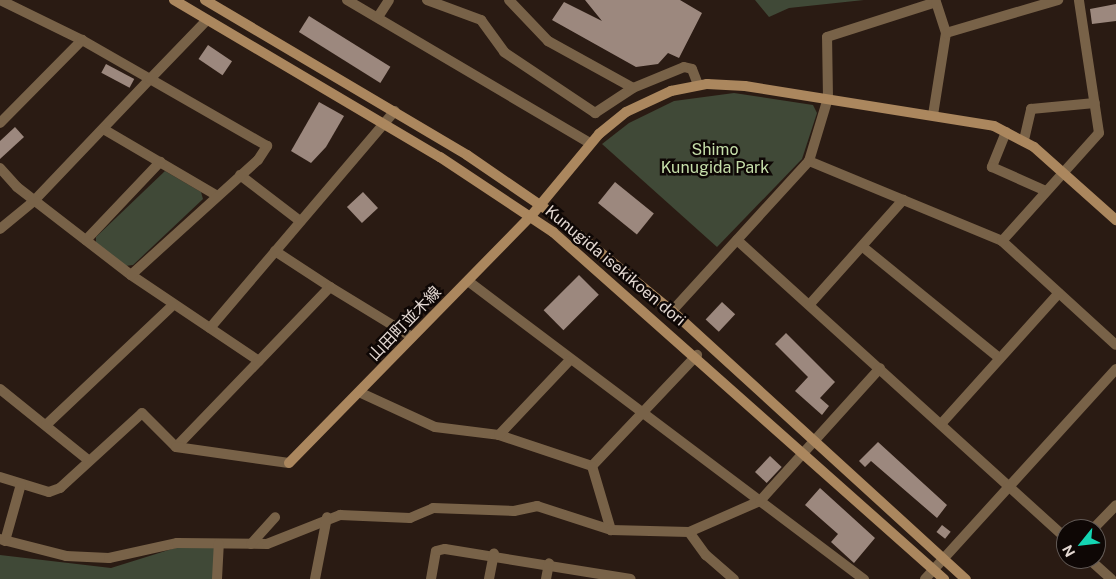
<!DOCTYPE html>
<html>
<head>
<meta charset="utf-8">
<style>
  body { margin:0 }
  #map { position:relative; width:1116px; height:579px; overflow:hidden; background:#2a1b13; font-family:"Public Sans","Noto Sans JP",sans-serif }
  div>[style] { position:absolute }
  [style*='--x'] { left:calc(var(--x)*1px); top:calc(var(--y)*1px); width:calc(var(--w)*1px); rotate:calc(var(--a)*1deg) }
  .green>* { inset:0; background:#404937 }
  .building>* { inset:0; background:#9c887e; transform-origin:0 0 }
  .street>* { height:10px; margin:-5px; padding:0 5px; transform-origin:5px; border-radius:5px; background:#786248 }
  .secondary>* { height:10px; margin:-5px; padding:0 5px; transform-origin:5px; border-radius:5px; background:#ab875e }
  span { translate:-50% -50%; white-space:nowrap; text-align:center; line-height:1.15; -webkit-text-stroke:5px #0e0705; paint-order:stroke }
  .park-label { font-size:16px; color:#c6dfaa }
  .street-label { font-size:16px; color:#e3d8d2 }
  .north { position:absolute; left:1056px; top:519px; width:50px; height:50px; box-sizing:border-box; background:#0e0705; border:1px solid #635b57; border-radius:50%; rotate:241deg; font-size:14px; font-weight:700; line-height:20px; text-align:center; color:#e3d8d2 }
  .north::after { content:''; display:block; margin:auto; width:18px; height:22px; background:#14d5b3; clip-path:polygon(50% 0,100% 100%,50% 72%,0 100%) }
</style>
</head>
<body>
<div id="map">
  <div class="green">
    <div style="clip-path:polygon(755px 0,864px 0,789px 8px,769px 17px)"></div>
    <div style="clip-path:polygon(734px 93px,813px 105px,817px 113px,802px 159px,717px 247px,602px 144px,629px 123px,674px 101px)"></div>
    <div style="clip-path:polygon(165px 171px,201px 192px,203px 199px,133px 265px,125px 266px,96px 243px,96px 237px)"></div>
    <div style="clip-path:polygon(215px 547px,213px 579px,0 579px,0 555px,111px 568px,175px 548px)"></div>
  </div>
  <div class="building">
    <div style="clip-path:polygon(585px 0,680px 0,702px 13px,679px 58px,668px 53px,658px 64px,636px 67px,552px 20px,564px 2px,602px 21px)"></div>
    <div style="clip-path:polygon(1116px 4px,1116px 21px,1092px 24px,1090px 9px)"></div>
    <div style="left:309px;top:16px;width:96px;height:19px;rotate:32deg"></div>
    <div style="left:208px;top:45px;width:29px;height:17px;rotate:34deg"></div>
    <div style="left:106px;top:64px;width:32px;height:10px;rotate:28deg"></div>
    <div style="clip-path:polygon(319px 102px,344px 116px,326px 147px,311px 163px,291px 151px)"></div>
    <div style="clip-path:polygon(15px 127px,24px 137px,0 159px,0 141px)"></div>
    <div style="left:615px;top:182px;width:50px;height:27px;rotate:39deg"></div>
    <div style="left:363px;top:192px;width:22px;height:22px;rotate:47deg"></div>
    <div style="left:579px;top:275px;width:28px;height:50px;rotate:45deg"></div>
    <div style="left:722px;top:302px;width:18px;height:24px;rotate:43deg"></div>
    <div style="clip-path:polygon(786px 333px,835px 382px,820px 398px,829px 406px,822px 415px,795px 391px,808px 377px,775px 344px)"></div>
    <div style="clip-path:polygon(878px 442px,947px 505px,937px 518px,871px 461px,865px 467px,859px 461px)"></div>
    <div style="left:770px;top:456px;width:16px;height:22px;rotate:43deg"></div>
    <div style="clip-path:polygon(820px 488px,875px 538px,854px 563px,831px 542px,838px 534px,805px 505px)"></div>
    <div style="left:942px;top:525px;width:11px;height:9px;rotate:38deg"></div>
  </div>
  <div class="street">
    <div style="--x:0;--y:0;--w:91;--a:26"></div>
    <div style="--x:347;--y:0;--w:282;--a:30.5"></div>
    <div style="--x:427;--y:0;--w:58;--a:20.3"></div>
    <div style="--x:481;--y:20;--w:39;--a:54"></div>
    <div style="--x:504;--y:52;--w:110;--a:33.8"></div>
    <div style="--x:595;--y:113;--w:45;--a:-33.3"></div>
    <div style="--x:509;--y:0;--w:57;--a:46.4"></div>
    <div style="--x:548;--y:41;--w:97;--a:28.9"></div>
    <div style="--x:633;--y:88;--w:55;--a:-22.4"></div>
    <div style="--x:684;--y:67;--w:8;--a:14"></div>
    <div style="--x:692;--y:69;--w:17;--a:69"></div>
    <div style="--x:378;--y:17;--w:20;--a:-57"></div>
    <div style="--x:933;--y:115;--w:83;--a:-81"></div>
    <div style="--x:946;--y:33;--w:117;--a:-16.4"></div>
    <div style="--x:0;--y:123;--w:117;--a:-45.3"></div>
    <div style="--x:82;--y:40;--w:78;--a:29.8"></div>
    <div style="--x:150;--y:79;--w:168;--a:133.6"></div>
    <div style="--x:34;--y:201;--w:44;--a:140.5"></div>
    <div style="--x:105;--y:130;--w:129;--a:30.4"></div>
    <div style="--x:1006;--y:132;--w:38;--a:112"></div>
    <div style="--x:992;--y:167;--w:59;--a:24"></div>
    <div style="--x:1024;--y:140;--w:32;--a:-77"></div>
    <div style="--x:1031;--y:109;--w:64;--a:-5.4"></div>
    <div style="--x:809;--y:161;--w:209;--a:22.5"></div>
    <div style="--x:1002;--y:241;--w:154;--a:42.4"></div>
    <div style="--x:0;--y:168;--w:25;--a:48"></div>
    <div style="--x:17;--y:187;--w:144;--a:37.7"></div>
    <div style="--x:131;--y:275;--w:154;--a:33.9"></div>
    <div style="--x:240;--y:175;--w:76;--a:37.5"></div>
    <div style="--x:86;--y:240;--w:108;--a:-46.5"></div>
    <div style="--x:737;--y:240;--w:444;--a:42.2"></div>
    <div style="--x:1002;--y:241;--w:145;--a:-48.1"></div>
    <div style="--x:1099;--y:133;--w:134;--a:-98.6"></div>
    <div style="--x:863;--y:247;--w:176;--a:39.2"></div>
    <div style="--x:275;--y:251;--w:66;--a:33.2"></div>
    <div style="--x:131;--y:275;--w:171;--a:-42.2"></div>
    <div style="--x:258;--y:160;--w:17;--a:-57"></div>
    <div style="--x:267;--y:146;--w:135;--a:-150.2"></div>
    <div style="--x:150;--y:79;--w:82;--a:-46"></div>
    <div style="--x:468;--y:281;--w:496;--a:37"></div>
    <div style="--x:810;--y:304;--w:140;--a:-48.2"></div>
    <div style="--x:672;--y:311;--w:203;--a:-47.6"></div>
    <div style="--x:809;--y:161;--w:66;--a:-73.2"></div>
    <div style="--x:828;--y:98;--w:61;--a:-90.9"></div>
    <div style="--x:827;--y:37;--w:114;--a:-17.8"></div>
    <div style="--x:936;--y:2;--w:33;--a:72"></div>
    <div style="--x:210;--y:328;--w:285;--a:-49.6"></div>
    <div style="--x:0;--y:389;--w:113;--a:38.9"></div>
    <div style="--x:361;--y:393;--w:81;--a:24.7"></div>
    <div style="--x:435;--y:427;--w:64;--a:7.1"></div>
    <div style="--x:499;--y:435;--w:98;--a:18.4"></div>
    <div style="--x:592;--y:466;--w:153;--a:-46.6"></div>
    <div style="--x:941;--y:424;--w:176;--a:-48"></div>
    <div style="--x:46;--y:425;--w:175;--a:-43.4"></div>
    <div style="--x:499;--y:435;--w:102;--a:-46.6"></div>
    <div style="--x:176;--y:447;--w:222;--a:-46.1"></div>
    <div style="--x:330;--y:287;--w:96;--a:31.4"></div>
    <div style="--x:592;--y:466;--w:67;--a:73.5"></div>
    <div style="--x:0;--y:477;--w:51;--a:17"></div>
    <div style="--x:49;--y:492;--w:12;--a:-20"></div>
    <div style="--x:60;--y:488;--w:111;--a:-42.4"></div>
    <div style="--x:142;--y:413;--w:48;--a:45"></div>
    <div style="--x:176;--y:447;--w:114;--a:8.1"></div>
    <div style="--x:1093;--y:529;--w:33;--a:-46"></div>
    <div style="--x:689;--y:532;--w:29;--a:54"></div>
    <div style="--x:706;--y:555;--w:37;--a:41"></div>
    <div style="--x:0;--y:539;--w:68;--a:14.4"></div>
    <div style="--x:66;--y:556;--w:43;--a:2.7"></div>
    <div style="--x:109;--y:558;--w:70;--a:-12.4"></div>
    <div style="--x:177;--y:543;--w:90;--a:0.6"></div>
    <div style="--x:267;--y:544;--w:79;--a:-21.7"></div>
    <div style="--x:340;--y:515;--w:70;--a:2.5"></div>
    <div style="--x:410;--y:518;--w:25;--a:-23"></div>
    <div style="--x:433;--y:508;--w:81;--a:2.1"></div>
    <div style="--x:514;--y:511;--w:24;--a:-12"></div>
    <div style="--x:537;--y:506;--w:78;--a:18"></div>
    <div style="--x:611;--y:530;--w:78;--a:1.5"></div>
    <div style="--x:689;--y:532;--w:77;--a:-23.6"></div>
    <div style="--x:760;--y:501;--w:179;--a:-47.9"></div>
    <div style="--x:5;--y:541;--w:59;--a:-74.3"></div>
    <div style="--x:251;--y:544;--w:36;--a:-48"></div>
    <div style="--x:1089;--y:559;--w:30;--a:42"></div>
    <div style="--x:217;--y:579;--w:35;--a:-87"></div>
    <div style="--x:315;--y:579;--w:63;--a:-79"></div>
    <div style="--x:431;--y:579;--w:28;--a:-80"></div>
    <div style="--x:436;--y:551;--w:9;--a:-13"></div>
    <div style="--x:445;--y:549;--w:188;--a:9.2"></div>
    <div style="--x:489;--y:579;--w:26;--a:-79"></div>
    <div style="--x:546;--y:579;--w:16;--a:-79"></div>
    <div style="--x:925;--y:579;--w:284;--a:-47.7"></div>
  </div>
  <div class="secondary">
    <div style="--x:174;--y:0;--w:309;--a:30.6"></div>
    <div style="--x:440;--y:157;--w:136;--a:33.6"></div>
    <div style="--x:553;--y:232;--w:523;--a:41.59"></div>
    <div style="--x:205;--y:0;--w:304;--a:30.6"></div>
    <div style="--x:467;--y:155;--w:108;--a:34.4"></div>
    <div style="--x:556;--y:216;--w:150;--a:39.3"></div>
    <div style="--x:672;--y:311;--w:398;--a:42.4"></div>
    <div style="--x:289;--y:463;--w:346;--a:-45.6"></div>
    <div style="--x:531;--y:216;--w:107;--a:-50.3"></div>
    <div style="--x:599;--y:134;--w:35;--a:-39"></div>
    <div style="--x:626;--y:112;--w:50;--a:-25"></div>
    <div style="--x:671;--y:91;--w:37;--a:-11"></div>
    <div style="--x:707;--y:84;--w:38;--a:3"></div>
    <div style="--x:745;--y:86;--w:252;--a:9.1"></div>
    <div style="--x:994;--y:126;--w:45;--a:27.7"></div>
    <div style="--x:1034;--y:147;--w:110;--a:41.7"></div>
  </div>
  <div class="park-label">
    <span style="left:715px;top:159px">Shimo<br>Kunugida Park</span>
  </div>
  <div class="street-label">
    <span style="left:615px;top:266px;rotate:40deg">Kunugida isekikoen dori</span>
    <span style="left:405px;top:324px;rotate:-46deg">山田町並木線</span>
  </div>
  <div class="north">N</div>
</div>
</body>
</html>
